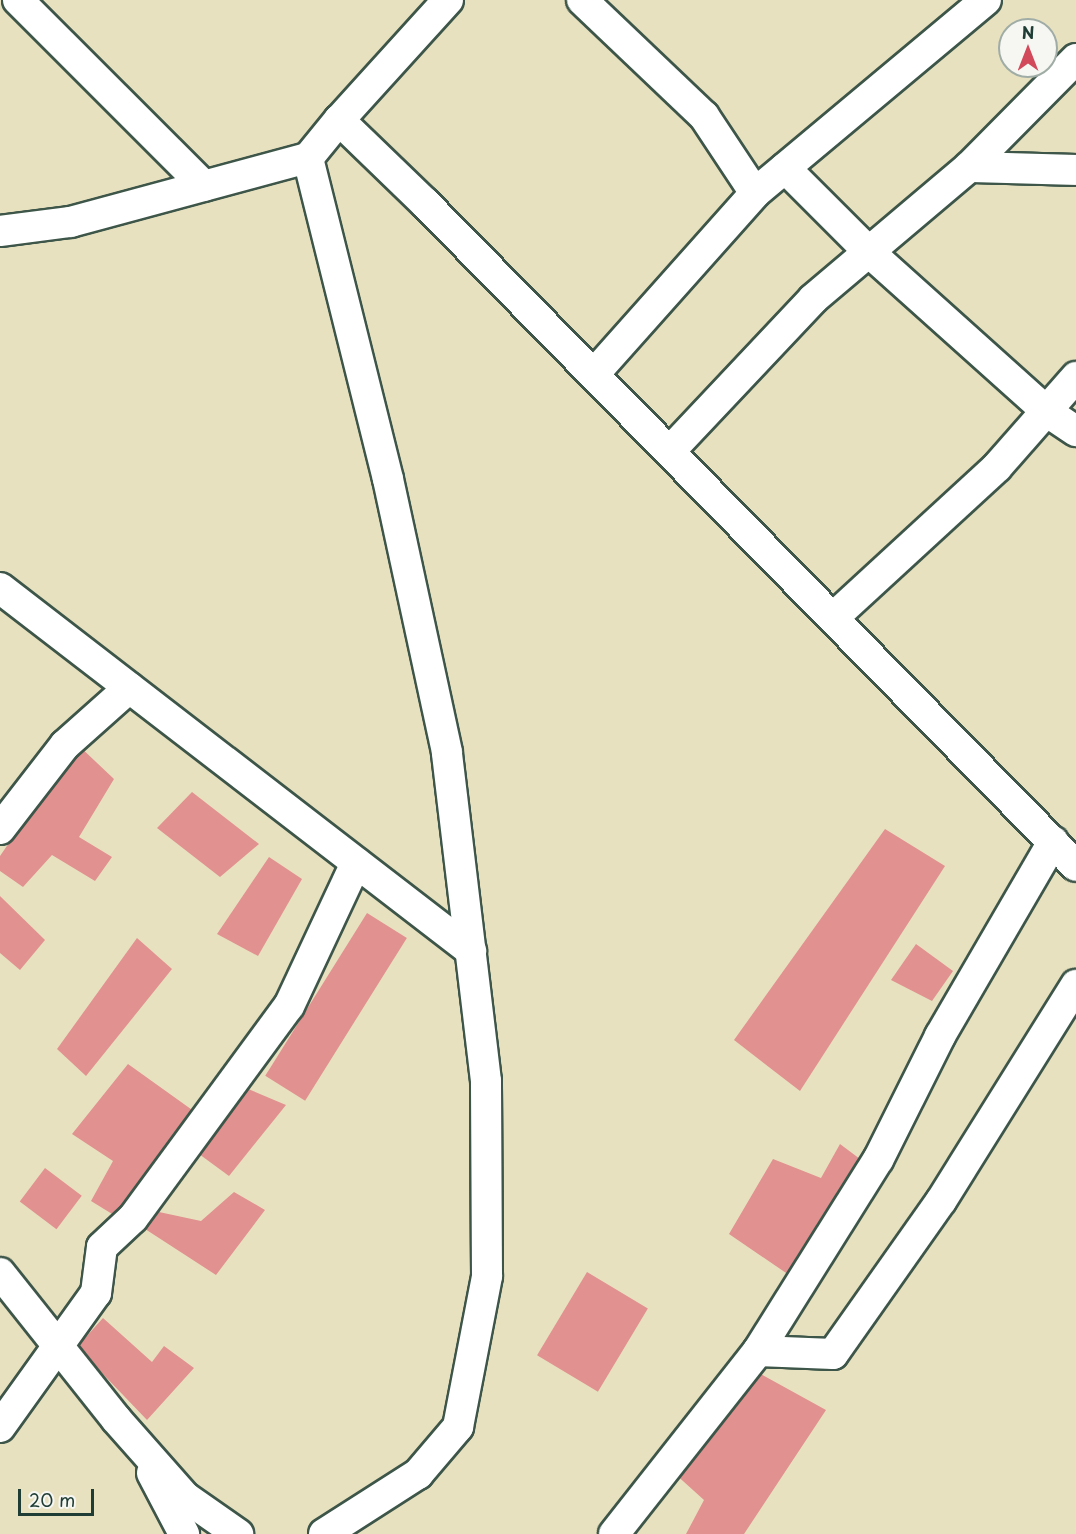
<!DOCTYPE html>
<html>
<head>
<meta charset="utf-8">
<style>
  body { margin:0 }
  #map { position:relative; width:1076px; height:1534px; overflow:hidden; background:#e8e1c0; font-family:"Playpen Sans",sans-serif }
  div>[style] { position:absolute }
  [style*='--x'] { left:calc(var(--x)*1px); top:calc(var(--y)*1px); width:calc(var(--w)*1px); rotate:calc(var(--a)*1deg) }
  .building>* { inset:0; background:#e1918f; transform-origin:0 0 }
  .roads { filter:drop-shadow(2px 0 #3d5649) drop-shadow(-2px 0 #3d5649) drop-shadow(0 2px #3d5649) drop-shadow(0 -2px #3d5649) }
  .minor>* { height:30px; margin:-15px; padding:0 15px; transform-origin:15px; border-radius:15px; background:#fff }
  span { translate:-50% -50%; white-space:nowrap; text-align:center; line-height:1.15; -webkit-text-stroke:4.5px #f6f6f2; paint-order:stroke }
  .north { position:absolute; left:998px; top:18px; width:60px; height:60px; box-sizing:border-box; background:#f6f6f2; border:2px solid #a0aca6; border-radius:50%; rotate:0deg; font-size:16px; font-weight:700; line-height:24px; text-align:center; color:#1f3d34 }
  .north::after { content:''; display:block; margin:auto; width:21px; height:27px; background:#d1495b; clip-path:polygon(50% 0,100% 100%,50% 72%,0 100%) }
  .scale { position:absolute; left:18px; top:1489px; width:76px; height:27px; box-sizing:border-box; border:3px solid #1f3d34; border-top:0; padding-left:8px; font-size:18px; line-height:21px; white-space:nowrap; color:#1f3d34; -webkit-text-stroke:4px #f6f6f2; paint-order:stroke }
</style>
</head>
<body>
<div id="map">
  <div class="building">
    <div style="clip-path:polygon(77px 744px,114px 779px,79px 837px,112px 857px,95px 881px,52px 855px,23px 887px,0 871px,0 856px)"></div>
    <div style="clip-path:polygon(192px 792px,259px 844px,220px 877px,157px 828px)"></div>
    <div style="clip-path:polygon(885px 829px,945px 866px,800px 1091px,734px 1040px)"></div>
    <div style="clip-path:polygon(269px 857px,302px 879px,258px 956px,217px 934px)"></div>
    <div style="clip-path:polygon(0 896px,45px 940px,20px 970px,0 953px)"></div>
    <div style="left:367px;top:913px;width:47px;height:192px;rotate:32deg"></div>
    <div style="clip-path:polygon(137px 938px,172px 969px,86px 1076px,57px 1049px)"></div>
    <div style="clip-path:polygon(916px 944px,953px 971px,932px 1001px,891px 980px)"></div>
    <div style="clip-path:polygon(128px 1064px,202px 1117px,117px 1217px,91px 1201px,113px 1161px,72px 1134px)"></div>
    <div style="clip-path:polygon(246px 1088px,286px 1105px,229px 1176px,199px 1154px)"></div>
    <div style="clip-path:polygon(840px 1144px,864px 1162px,792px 1277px,729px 1234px,773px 1159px,821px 1178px)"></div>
    <div style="left:45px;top:1168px;width:46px;height:42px;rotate:37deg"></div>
    <div style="clip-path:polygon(234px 1192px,265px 1210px,216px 1275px,142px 1227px,159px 1212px,201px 1221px)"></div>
    <div style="left:587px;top:1272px;width:71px;height:97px;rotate:31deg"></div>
    <div style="clip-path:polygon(103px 1318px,152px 1362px,164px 1346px,194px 1368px,147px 1420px,77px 1347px)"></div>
    <div style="clip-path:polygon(748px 1367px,826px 1410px,744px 1534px,686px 1534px,704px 1500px,673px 1472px)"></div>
  </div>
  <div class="roads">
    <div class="minor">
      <div style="--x:18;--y:0;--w:263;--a:45"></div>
      <div style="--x:448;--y:0;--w:162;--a:132.2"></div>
      <div style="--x:339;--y:120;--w:120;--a:44"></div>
      <div style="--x:425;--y:203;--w:929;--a:45.52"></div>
      <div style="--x:582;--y:0;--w:168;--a:43.6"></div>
      <div style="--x:704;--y:116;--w:92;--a:56.5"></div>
      <div style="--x:969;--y:167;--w:107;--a:1.6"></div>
      <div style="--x:785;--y:168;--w:119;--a:45"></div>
      <div style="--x:869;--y:252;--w:238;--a:41.9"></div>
      <div style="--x:1046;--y:411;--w:36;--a:34"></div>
      <div style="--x:0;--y:231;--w:71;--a:-7.3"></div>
      <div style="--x:70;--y:222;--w:246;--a:-15.1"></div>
      <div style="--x:594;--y:374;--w:242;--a:-48.3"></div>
      <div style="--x:755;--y:193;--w:301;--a:-39.9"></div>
      <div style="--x:670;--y:451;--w:209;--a:-46.7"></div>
      <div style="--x:813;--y:299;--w:204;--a:-40.2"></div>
      <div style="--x:969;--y:167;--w:152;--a:-45.3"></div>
      <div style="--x:0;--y:588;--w:595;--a:37.62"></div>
      <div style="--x:833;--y:618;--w:223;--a:-42.6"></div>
      <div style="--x:997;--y:467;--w:120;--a:-48.7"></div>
      <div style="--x:0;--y:829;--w:106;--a:-52.3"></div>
      <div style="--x:65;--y:745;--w:86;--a:-41.7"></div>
      <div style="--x:0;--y:1273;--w:186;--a:51.5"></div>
      <div style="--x:116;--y:1419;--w:104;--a:48.5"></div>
      <div style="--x:185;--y:1497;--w:65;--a:34.9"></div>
      <div style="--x:758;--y:1351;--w:75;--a:2.3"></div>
      <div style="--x:833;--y:1354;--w:187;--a:-54.8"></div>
      <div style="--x:941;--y:1201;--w:255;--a:-58"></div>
      <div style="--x:0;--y:1427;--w:165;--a:-54.4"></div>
      <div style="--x:96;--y:1293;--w:46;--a:-82.6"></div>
      <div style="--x:102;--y:1247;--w:42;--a:-43.1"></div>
      <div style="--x:133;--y:1218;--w:263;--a:-53.7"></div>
      <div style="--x:289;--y:1006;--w:158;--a:-64.9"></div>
      <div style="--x:152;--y:1473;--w:69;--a:62.3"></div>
      <div style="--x:324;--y:1534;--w:112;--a:-32.6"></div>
      <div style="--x:418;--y:1474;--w:62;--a:-49.6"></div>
      <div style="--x:458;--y:1427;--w:154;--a:-79.1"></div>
      <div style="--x:487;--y:1276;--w:195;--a:-90.3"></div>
      <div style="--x:486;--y:1081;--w:331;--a:-96.8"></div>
      <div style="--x:447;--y:752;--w:279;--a:-102.2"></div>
      <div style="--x:388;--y:479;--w:331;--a:-104"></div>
      <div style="--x:308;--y:158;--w:49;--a:-50.8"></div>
      <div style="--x:614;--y:1534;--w:233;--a:-51.8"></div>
      <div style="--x:758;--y:1351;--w:226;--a:-57.9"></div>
      <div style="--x:878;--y:1160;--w:139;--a:-63.4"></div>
      <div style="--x:940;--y:1036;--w:225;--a:-59.8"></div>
    </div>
  </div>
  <div class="north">N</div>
  <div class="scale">20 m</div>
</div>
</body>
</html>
